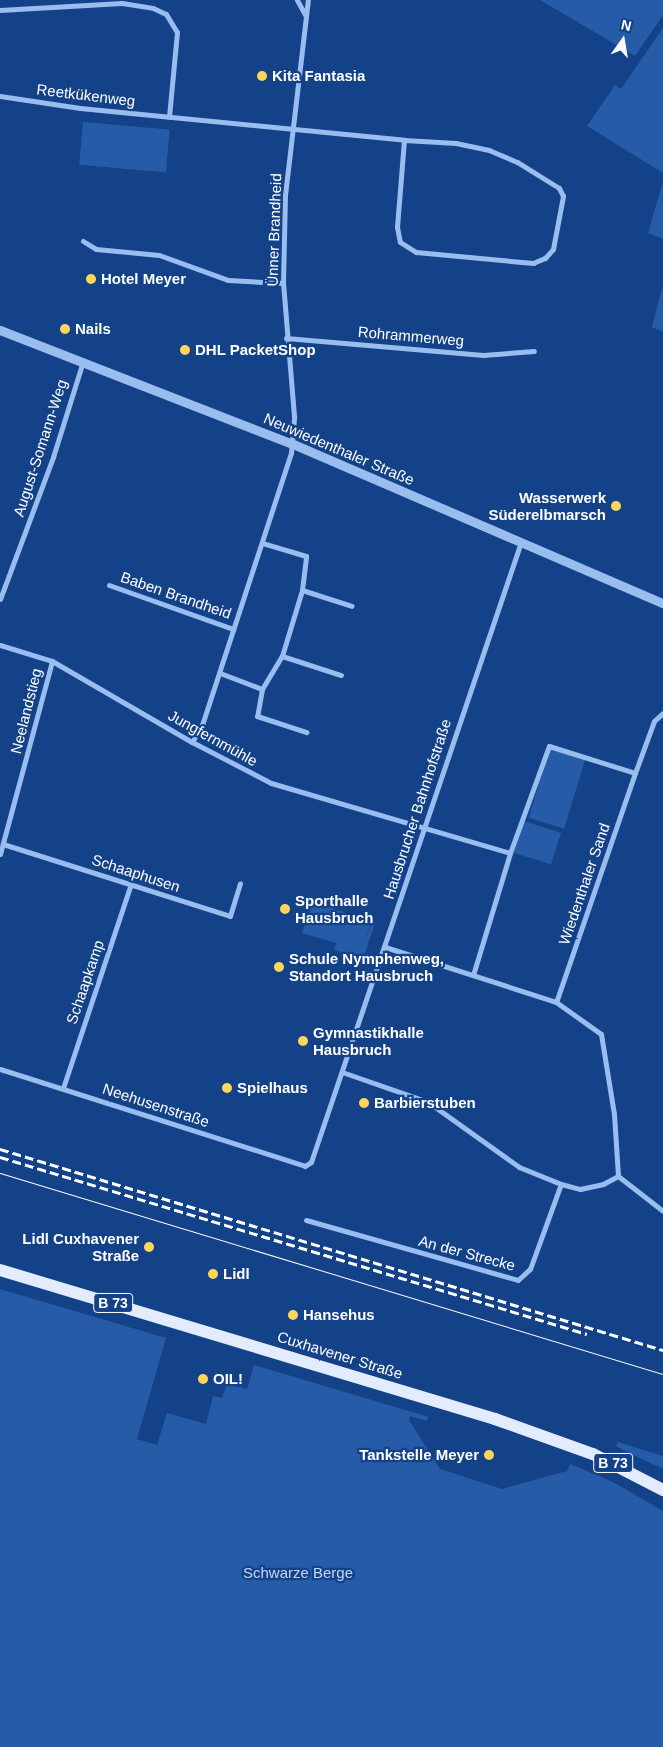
<!DOCTYPE html>
<html>
<head>
<meta charset="utf-8">
<style>
  body { margin:0 }
  #map { position:relative; width:663px; height:1747px; overflow:hidden; background:#144288; font-family:Arial,sans-serif }
  div>[style] { position:absolute }
  [style*='--x'] { left:calc(var(--x)*1px); top:calc(var(--y)*1px); width:calc(var(--w)*1px); rotate:calc(var(--a)*1deg) }
  .green>* { inset:0; background:#265ba7; transform-origin:0 0 }
  .minor>* { height:5px; margin:-2.5px; padding:0 2.5px; transform-origin:2.5px; border-radius:2.5px; background:#9abdef }
  .tertiary>* { height:9px; margin:-4.5px; padding:0 4.5px; transform-origin:4.5px; border-radius:4.5px; background:#9abdef }
  .primary>* { height:12px; margin:-6px; padding:0 6px; transform-origin:6px; border-radius:6px; background:#e3ecff }
  .tram>* { height:1px; margin:-0.5px; padding:0 0.5px; transform-origin:0.5px; border-radius:0.5px; background:#fff }
  .rail>* { height:2.5px; margin-top:-1.25px; transform-origin:0; background:repeating-linear-gradient(90deg,#fff 0 9px,transparent 0 13px) }
  .dots>* { width:14px; height:14px; translate:-50% -50%; box-sizing:border-box; border:2px solid #144288; border-radius:50% }
  span { translate:-50% -50%; white-space:nowrap; text-align:center; line-height:1.15; -webkit-text-stroke:4.5px #144288; paint-order:stroke }
  .shield-label span { padding:1px 4px; background:#144288; border:1px solid; border-radius:4px; -webkit-text-stroke-width:0 }
  .shield-label { font-size:14px; color:#fff; font-weight:700 }
  .poi-label { font-size:15px; color:#fff; font-weight:700 }
  .left { translate:0 -50%; text-align:left }
  .right { translate:-100% -50%; text-align:right }
  .street-label { font-size:15px; color:#fff }
  .park-label { font-size:15px; color:#c0d9fb }
  .north { position:absolute; left:598px; top:15px; width:50px; height:50px; -webkit-text-stroke:4px #144288; paint-order:stroke; rotate:13deg; font-size:14px; font-weight:700; line-height:20px; text-align:center; color:#fff }
  .north::after { content:''; display:block; margin:auto; width:18px; height:22px; background:#fff; clip-path:polygon(50% 0,100% 100%,50% 72%,0 100%) }
</style>
</head>
<body>
<div id="map">
  <div class="green">
    <div style="clip-path:polygon(540px 0,663px 0,663px 15px,635px 56px)"></div>
    <div style="clip-path:polygon(663px 28px,663px 173px,587px 126px,615px 85px,621px 89px)"></div>
    <div style="left:83px;top:122px;width:87px;height:43px;rotate:5deg"></div>
    <div style="clip-path:polygon(663px 181px,663px 239px,648px 233px)"></div>
    <div style="clip-path:polygon(663px 284px,663px 332px,652px 327px)"></div>
    <div style="left:550px;top:748px;width:37px;height:73px;rotate:17deg"></div>
    <div style="left:524px;top:821px;width:39px;height:33px;rotate:18deg"></div>
    <div style="clip-path:polygon(313px 901px,371px 922px,363px 946px,372px 922px,375px 923px,363px 959px,334px 950px,336px 943px,302px 933px)"></div>
    <div style="clip-path:polygon(0 1289px,166px 1338px,137px 1439px,157px 1445px,167px 1413px,206px 1424px,213px 1396px,222px 1398px,227px 1384px,247px 1389px,254px 1365px,429px 1417px,426px 1421px,410px 1416px,409px 1420px,440px 1469px,502px 1489px,567px 1471px,570px 1464px,613px 1482px,663px 1511px,663px 1747px,0 1747px)"></div>
    <div style="clip-path:polygon(618px 1442px,663px 1456px,663px 1469px,621px 1449px,616px 1446px)"></div>
  </div>
  <div class="minor">
    <div style="--x:297;--y:0;--w:18;--a:61"></div>
    <div style="--x:0;--y:10;--w:122;--a:-3.3"></div>
    <div style="--x:122;--y:3;--w:31;--a:9"></div>
    <div style="--x:153;--y:8;--w:14;--a:25"></div>
    <div style="--x:166;--y:14;--w:21;--a:59"></div>
    <div style="--x:177;--y:32;--w:85;--a:95.4"></div>
    <div style="--x:0;--y:96;--w:81;--a:8.5"></div>
    <div style="--x:80;--y:108;--w:326;--a:5.6"></div>
    <div style="--x:404;--y:140;--w:87;--a:94.6"></div>
    <div style="--x:397;--y:227;--w:15;--a:79"></div>
    <div style="--x:400;--y:242;--w:19;--a:32"></div>
    <div style="--x:416;--y:252;--w:118;--a:5.4"></div>
    <div style="--x:533;--y:263;--w:13;--a:-23"></div>
    <div style="--x:545;--y:258;--w:12;--a:-48"></div>
    <div style="--x:553;--y:249;--w:54;--a:-79.3"></div>
    <div style="--x:563;--y:196;--w:9;--a:-117"></div>
    <div style="--x:559;--y:188;--w:49;--a:-148.2"></div>
    <div style="--x:517;--y:162;--w:30;--a:-157"></div>
    <div style="--x:489;--y:150;--w:34;--a:-168"></div>
    <div style="--x:456;--y:143;--w:52;--a:-176.7"></div>
    <div style="--x:83;--y:241;--w:15;--a:32"></div>
    <div style="--x:96;--y:249;--w:63;--a:5.4"></div>
    <div style="--x:159;--y:255;--w:73;--a:19.9"></div>
    <div style="--x:228;--y:280;--w:55;--a:3.1"></div>
    <div style="--x:286;--y:338;--w:198;--a:4.9"></div>
    <div style="--x:483;--y:355;--w:51;--a:-4.5"></div>
    <div style="--x:109;--y:585;--w:132;--a:19.5"></div>
    <div style="--x:302;--y:590;--w:52;--a:17.7"></div>
    <div style="--x:0;--y:599;--w:152;--a:-69.5"></div>
    <div style="--x:53;--y:457;--w:101;--a:-72.6"></div>
    <div style="--x:0;--y:645;--w:54;--a:17.1"></div>
    <div style="--x:52;--y:661;--w:162;--a:30.1"></div>
    <div style="--x:192;--y:742;--w:89;--a:27.4"></div>
    <div style="--x:271;--y:783;--w:249;--a:16.3"></div>
    <div style="--x:282;--y:656;--w:62;--a:17.9"></div>
    <div style="--x:220;--y:673;--w:45;--a:20.9"></div>
    <div style="--x:262;--y:689;--w:27;--a:100"></div>
    <div style="--x:257;--y:716;--w:52;--a:18.1"></div>
    <div style="--x:262;--y:689;--w:39;--a:-59"></div>
    <div style="--x:282;--y:656;--w:69;--a:-73.1"></div>
    <div style="--x:302;--y:590;--w:34;--a:-83"></div>
    <div style="--x:306;--y:556;--w:46;--a:-163.5"></div>
    <div style="--x:192;--y:742;--w:20;--a:-60"></div>
    <div style="--x:202;--y:725;--w:286;--a:-71.9"></div>
    <div style="--x:291;--y:453;--w:37;--a:-85"></div>
    <div style="--x:294;--y:416;--w:133;--a:-94.7"></div>
    <div style="--x:283;--y:283;--w:88;--a:-88.7"></div>
    <div style="--x:285;--y:195;--w:196;--a:-83.3"></div>
    <div style="--x:635;--y:773;--w:55;--a:-69.9"></div>
    <div style="--x:654;--y:721;--w:12;--a:-42"></div>
    <div style="--x:3;--y:844;--w:238;--a:17.6"></div>
    <div style="--x:230;--y:916;--w:34;--a:-73"></div>
    <div style="--x:0;--y:854;--w:200;--a:-74.9"></div>
    <div style="--x:385;--y:947;--w:180;--a:17.8"></div>
    <div style="--x:556;--y:1002;--w:55;--a:35.4"></div>
    <div style="--x:601;--y:1034;--w:81;--a:80.8"></div>
    <div style="--x:614;--y:1114;--w:62;--a:86.3"></div>
    <div style="--x:473;--y:975;--w:127;--a:-73.1"></div>
    <div style="--x:510;--y:853;--w:114;--a:-70"></div>
    <div style="--x:549;--y:746;--w:90;--a:17.4"></div>
    <div style="--x:635;--y:773;--w:242;--a:109"></div>
    <div style="--x:0;--y:1069;--w:320;--a:17.6"></div>
    <div style="--x:305;--y:1166;--w:7;--a:-34"></div>
    <div style="--x:311;--y:1162;--w:655;--a:-71.29"></div>
    <div style="--x:342;--y:1072;--w:91;--a:19.2"></div>
    <div style="--x:428;--y:1102;--w:112;--a:35.5"></div>
    <div style="--x:519;--y:1167;--w:45;--a:22"></div>
    <div style="--x:561;--y:1184;--w:20;--a:15"></div>
    <div style="--x:580;--y:1189;--w:24;--a:-12"></div>
    <div style="--x:603;--y:1184;--w:17;--a:-28"></div>
    <div style="--x:63;--y:1088;--w:215;--a:-71.6"></div>
    <div style="--x:618;--y:1176;--w:57;--a:37.9"></div>
    <div style="--x:306;--y:1220;--w:220;--a:15.8"></div>
    <div style="--x:518;--y:1280;--w:16;--a:-43"></div>
    <div style="--x:530;--y:1269;--w:90;--a:-70"></div>
  </div>
  <div class="tertiary">
    <div style="--x:0;--y:330;--w:314;--a:21.3"></div>
    <div style="--x:293;--y:444;--w:403;--a:23.3"></div>
  </div>
  <div class="primary">
    <div style="--x:0;--y:1270;--w:517;--a:16.75"></div>
    <div style="--x:495;--y:1419;--w:104;--a:19.7"></div>
    <div style="--x:593;--y:1454;--w:79;--a:27.2"></div>
  </div>
  <div class="tram">
    <div style="--x:0;--y:1173;--w:693;--a:16.87"></div>
  </div>
  <div class="rail">
    <div style="--x:0;--y:1149;--w:693;--a:16.87"></div>
    <div style="--x:0;--y:1157;--w:613;--a:16.78"></div>
  </div>
  <div class="dots">
    <div style="left:262px;top:76px;background:#ffd659"></div>
    <div style="left:91px;top:279px;background:#ffd659"></div>
    <div style="left:65px;top:329px;background:#ffd659"></div>
    <div style="left:185px;top:350px;background:#ffd659"></div>
    <div style="left:616px;top:506px;background:#ffd659"></div>
    <div style="left:285px;top:909px;background:#ffd659"></div>
    <div style="left:279px;top:967px;background:#ffd659"></div>
    <div style="left:303px;top:1041px;background:#ffd659"></div>
    <div style="left:227px;top:1088px;background:#ffd659"></div>
    <div style="left:364px;top:1103px;background:#ffd659"></div>
    <div style="left:149px;top:1247px;background:#ffd659"></div>
    <div style="left:213px;top:1274px;background:#ffd659"></div>
    <div style="left:293px;top:1315px;background:#ffd659"></div>
    <div style="left:203px;top:1379px;background:#ffd659"></div>
    <div style="left:489px;top:1455px;background:#ffd659"></div>
  </div>
  <div class="shield-label">
    <span style="left:113px;top:1303px">B 73</span>
    <span style="left:613px;top:1463px">B 73</span>
  </div>
  <div class="poi-label">
    <span class="left" style="left:272px;top:76px">Kita Fantasia</span>
    <span class="left" style="left:101px;top:279px">Hotel Meyer</span>
    <span class="left" style="left:75px;top:329px">Nails</span>
    <span class="left" style="left:195px;top:350px">DHL PacketShop</span>
    <span class="right" style="left:606px;top:506px">Wasserwerk<br>Süderelbmarsch</span>
    <span class="left" style="left:295px;top:909px">Sporthalle<br>Hausbruch</span>
    <span class="left" style="left:289px;top:967px">Schule Nymphenweg,<br>Standort Hausbruch</span>
    <span class="left" style="left:313px;top:1041px">Gymnastikhalle<br>Hausbruch</span>
    <span class="left" style="left:237px;top:1088px">Spielhaus</span>
    <span class="left" style="left:374px;top:1103px">Barbierstuben</span>
    <span class="right" style="left:139px;top:1247px">Lidl Cuxhavener<br>Straße</span>
    <span class="left" style="left:223px;top:1274px">Lidl</span>
    <span class="left" style="left:303px;top:1315px">Hansehus</span>
    <span class="left" style="left:213px;top:1379px">OIL!</span>
    <span class="right" style="left:479px;top:1455px">Tankstelle Meyer</span>
  </div>
  <div class="street-label">
    <span style="left:86px;top:95px;rotate:7deg">Reetkükenweg</span>
    <span style="left:274px;top:230px;rotate:-88deg">Ünner Brandheid</span>
    <span style="left:411px;top:336px;rotate:5deg">Rohrammerweg</span>
    <span style="left:40px;top:448px;rotate:-72deg">August-Somann-Weg</span>
    <span style="left:339px;top:449px;rotate:23deg">Neuwiedenthaler Straße</span>
    <span style="left:176px;top:595px;rotate:19deg">Baben Brandheid</span>
    <span style="left:26px;top:711px;rotate:-76deg">Neelandstieg</span>
    <span style="left:213px;top:738px;rotate:29deg">Jungfernmühle</span>
    <span style="left:417px;top:809px;rotate:-72deg">Hausbrucher Bahnhofstraße</span>
    <span style="left:136px;top:873px;rotate:18deg">Schaaphusen</span>
    <span style="left:584px;top:884px;rotate:-71deg">Wiedenthaler Sand</span>
    <span style="left:85px;top:982px;rotate:-71deg">Schaapkamp</span>
    <span style="left:156px;top:1105px;rotate:18deg">Neehusenstraße</span>
    <span style="left:467px;top:1253px;rotate:15deg">An der Strecke</span>
    <span style="left:340px;top:1355px;rotate:17deg">Cuxhavener Straße</span>
  </div>
  <div class="park-label">
    <span style="left:298px;top:1573px">Schwarze Berge</span>
  </div>
  <div class="north">N</div>
</div>
</body>
</html>
